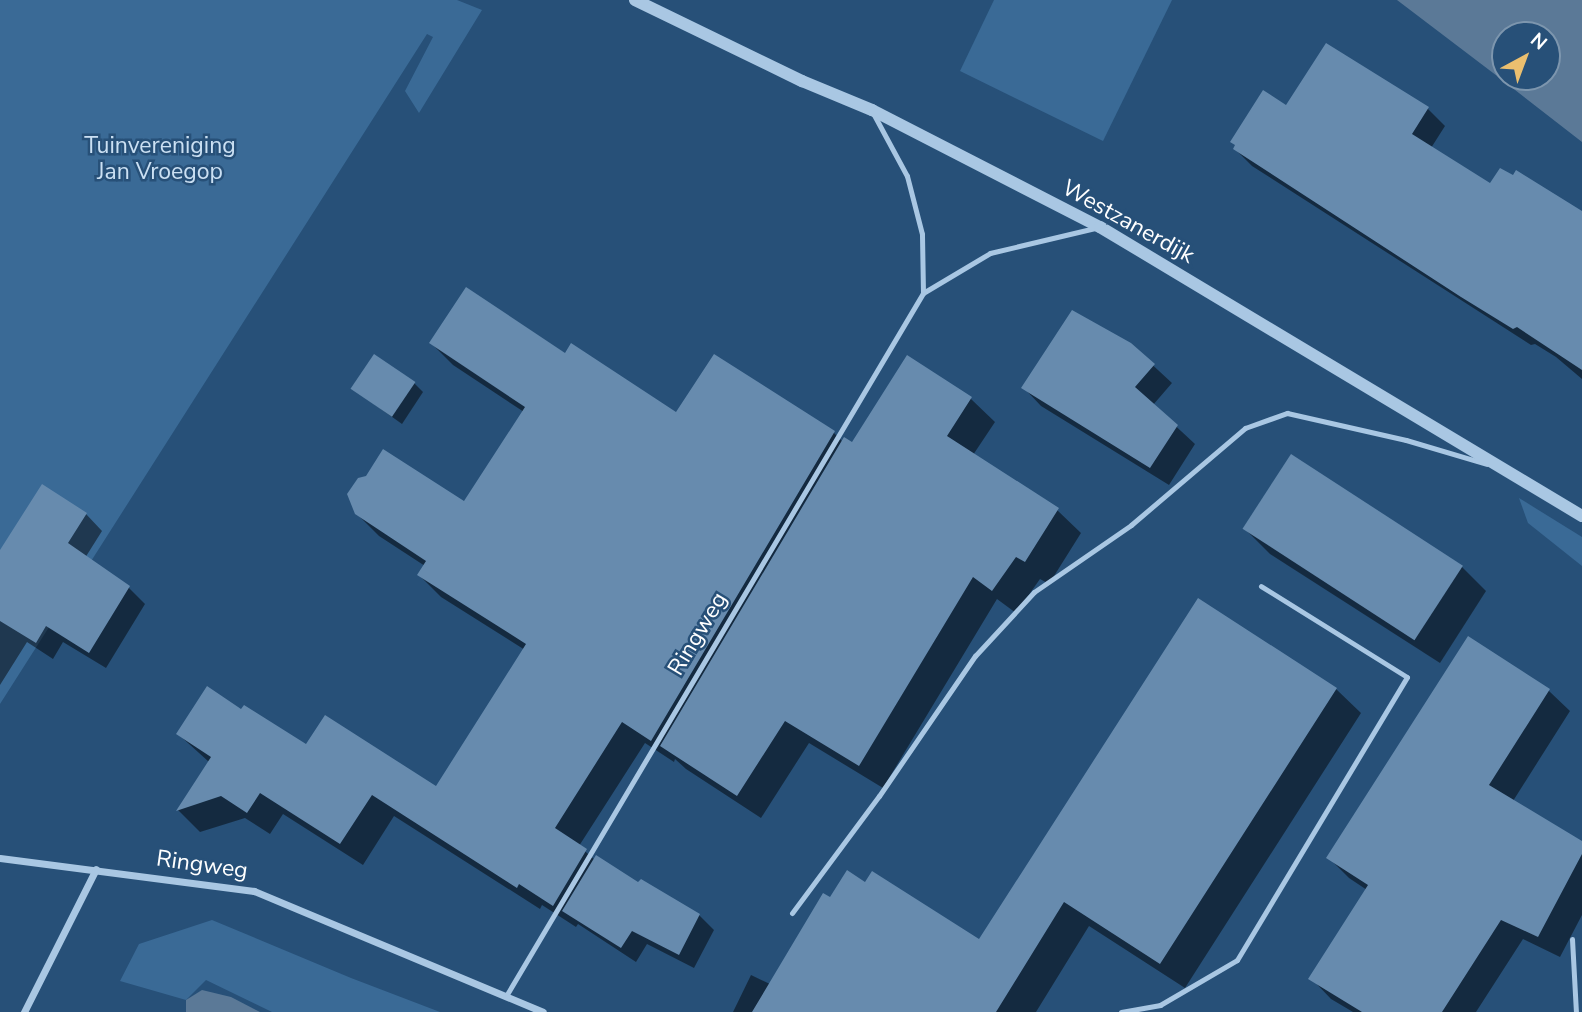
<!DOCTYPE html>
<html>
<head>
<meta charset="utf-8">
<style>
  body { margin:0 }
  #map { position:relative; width:1582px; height:1012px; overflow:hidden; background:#275078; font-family:"Nunito Sans",sans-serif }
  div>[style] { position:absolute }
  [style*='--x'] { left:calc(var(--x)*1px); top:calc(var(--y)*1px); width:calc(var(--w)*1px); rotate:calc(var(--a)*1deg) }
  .green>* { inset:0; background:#3a6a96 }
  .water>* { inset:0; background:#5b7997 }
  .shadow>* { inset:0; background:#0007 }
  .building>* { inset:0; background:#678bae; transform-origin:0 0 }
  .service>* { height:5px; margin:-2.5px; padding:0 2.5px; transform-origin:2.5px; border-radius:2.5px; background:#a9c7e3 }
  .minor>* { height:7px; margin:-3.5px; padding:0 3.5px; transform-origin:3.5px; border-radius:3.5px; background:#a9c7e3 }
  .tertiary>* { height:12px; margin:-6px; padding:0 6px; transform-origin:6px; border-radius:6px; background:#a9c7e3 }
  span { translate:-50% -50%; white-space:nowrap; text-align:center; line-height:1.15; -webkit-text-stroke:5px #275078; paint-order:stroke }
  .park-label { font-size:23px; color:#cbe0f3 }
  .street-label { font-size:23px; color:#fff }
  .north { position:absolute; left:1491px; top:21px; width:70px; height:70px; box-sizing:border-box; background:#275078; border:2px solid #7d96ae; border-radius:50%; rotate:41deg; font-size:19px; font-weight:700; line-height:28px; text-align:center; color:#fff }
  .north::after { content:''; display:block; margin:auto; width:24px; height:32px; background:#ebbf6f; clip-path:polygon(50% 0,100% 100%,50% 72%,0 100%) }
</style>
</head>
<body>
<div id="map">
  <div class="green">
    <div style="clip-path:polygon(0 0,457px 0,482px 10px,419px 113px,405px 91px,433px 37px,427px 34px,0 704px)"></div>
    <div style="clip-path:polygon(994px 0,1172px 0,1103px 141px,960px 71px)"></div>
    <div style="clip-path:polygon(1519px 498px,1582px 537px,1582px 566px,1528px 523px)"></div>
    <div style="clip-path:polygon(212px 920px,351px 978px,440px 1012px,272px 1012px,206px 980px,186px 1000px,120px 981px,139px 944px)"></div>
  </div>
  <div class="water">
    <div style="clip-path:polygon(evenodd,1397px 0,1582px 0,1582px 142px,1501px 79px,1397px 0,1547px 35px,1547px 77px,1505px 77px,1505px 35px,1547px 35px)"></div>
    <div style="clip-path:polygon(202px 990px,231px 997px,260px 1012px,186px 1012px,186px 1000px)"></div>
  </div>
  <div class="shadow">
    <div style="clip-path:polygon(1326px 45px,1428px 109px,1445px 126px,1431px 148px,1490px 186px,1582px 213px,1582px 379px,1556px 357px,1535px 344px,1531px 345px,1252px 166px,1235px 149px,1286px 108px)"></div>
    <div style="clip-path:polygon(431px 343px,565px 355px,677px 414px,834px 433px,843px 442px,852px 445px,907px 358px,971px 399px,995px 422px,973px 455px,1057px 510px,1081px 533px,1049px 584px,1040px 579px,1016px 613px,997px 599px,883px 788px,809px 743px,761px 818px,686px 769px,675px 759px,674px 762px,645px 743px,579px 846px,595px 860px,639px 885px,641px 881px,699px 915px,714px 930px,694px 968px,647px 944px,636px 962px,578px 924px,576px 927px,542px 905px,540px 909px,394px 816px,363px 865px,283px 814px,270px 834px,245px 818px,200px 832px,178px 810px,209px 762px,178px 734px,242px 711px,306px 747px,436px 789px,525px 650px,441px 597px,419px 575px,425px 566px,379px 536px,356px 513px,465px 504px,524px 412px,453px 365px)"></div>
    <div style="clip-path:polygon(1132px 346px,1172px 383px,1153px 405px,1195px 444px,1169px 485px,1041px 406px,1024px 388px)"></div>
    <div style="clip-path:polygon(414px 383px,423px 392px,402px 424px,353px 389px)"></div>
    <div style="clip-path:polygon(86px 514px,102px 531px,85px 558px,128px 587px,145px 604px,106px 668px,63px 642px,53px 659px,27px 642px,0 685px,0 554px)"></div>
    <div style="clip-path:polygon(1245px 529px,1461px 566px,1486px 591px,1440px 663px,1270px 554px)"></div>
    <div style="clip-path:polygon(1468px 638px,1549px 691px,1570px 711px,1513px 801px,1582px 843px,1582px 915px,1560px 957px,1523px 939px,1476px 1012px,1353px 1012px,1331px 999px,1311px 978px,1367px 890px,1349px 878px,1328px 857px)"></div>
    <div style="clip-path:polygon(1336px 689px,1361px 713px,1185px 988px,1089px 926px,1036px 1012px,733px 1012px,751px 975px,770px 984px,831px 899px,866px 884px,980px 941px)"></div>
  </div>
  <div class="building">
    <div style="clip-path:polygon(1326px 43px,1429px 107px,1412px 134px,1490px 183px,1500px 168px,1513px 175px,1516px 170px,1582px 211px,1582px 370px,1517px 327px,1513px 329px,1461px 297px,1233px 149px,1235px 145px,1230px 142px,1263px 90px,1286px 105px)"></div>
    <div style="clip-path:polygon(466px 287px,565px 353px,571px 343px,676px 412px,714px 354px,835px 431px,651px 741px,622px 722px,555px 828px,587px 849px,553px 906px,519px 884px,517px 888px,372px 795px,340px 844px,260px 793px,247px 813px,221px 796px,176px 811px,211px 757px,176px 734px,207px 686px,241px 709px,244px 705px,306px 744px,325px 715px,436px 786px,526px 644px,417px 575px,426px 561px,355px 514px,347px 494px,358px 478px,366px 476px,383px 449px,464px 501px,525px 407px,429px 343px)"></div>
    <div style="clip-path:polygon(1072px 310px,1131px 343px,1155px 364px,1135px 387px,1178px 425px,1150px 468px,1021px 388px)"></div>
    <div style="left:374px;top:354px;width:50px;height:42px;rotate:34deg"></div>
    <div style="clip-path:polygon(907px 355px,972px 397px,947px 436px,1059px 508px,1025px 562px,1016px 557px,992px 591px,973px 577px,859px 766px,785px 721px,737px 796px,660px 746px,844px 437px,852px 442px)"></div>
    <div style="left:1291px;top:454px;width:205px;height:89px;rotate:33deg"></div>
    <div style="clip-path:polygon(42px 484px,87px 513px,68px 543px,130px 586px,89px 653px,46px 626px,36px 643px,0 621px,0 550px)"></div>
    <div style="clip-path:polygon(1198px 598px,1337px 688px,1160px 964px,1064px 902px,996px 1012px,752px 1012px,823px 893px,830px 897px,847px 870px,865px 882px,872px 871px,979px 939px)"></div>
    <div style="clip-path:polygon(1468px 636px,1550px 689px,1489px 785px,1582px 841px,1582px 854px,1538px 937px,1501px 920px,1442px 1012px,1362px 1012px,1308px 979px,1368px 885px,1326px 858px)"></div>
    <div style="clip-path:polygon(596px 855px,638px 882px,641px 879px,700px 914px,679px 955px,632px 931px,621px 948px,562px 911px)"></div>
  </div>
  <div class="service">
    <div style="--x:923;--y:293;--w:78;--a:-30.8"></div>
    <div style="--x:990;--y:253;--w:108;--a:-13.4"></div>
    <div style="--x:792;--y:913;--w:146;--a:-53.4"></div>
    <div style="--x:879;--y:796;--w:170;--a:-55.6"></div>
    <div style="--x:975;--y:656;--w:87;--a:-47.3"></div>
    <div style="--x:1034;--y:592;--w:118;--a:-34.6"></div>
    <div style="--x:1131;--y:525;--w:150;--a:-40.4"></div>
    <div style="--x:1245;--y:428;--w:45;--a:-19.7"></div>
    <div style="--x:1287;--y:413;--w:122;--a:12.8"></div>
    <div style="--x:1406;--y:440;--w:84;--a:16.5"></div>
    <div style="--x:1572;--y:939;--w:73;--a:86.9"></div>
    <div style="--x:506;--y:996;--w:817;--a:-59.32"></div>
    <div style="--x:923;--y:293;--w:59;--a:-91"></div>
    <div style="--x:922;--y:234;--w:60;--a:-104.5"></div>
    <div style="--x:907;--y:176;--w:69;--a:-118.4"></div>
    <div style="--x:1121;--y:1012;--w:40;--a:-10"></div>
    <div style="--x:1160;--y:1005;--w:89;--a:-30.3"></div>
    <div style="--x:1237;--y:960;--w:330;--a:-59"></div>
    <div style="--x:1407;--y:677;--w:172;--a:-148.1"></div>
  </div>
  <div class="minor">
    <div style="--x:0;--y:858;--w:256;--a:7.4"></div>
    <div style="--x:254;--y:891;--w:313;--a:22.7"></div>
    <div style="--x:24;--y:1012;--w:160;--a:-63.3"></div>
  </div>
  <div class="tertiary">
    <div style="--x:635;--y:0;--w:186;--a:25.9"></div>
    <div style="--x:802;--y:81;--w:76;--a:22.5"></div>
    <div style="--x:872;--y:110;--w:256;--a:27.2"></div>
    <div style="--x:1100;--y:227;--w:562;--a:30.95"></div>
  </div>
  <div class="park-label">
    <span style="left:160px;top:159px">Tuinvereniging<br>Jan Vroegop</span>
  </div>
  <div class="street-label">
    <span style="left:1128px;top:222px;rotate:29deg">Westzanerdijk</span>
    <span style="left:698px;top:634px;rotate:-59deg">Ringweg</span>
    <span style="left:202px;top:865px;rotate:8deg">Ringweg</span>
  </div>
  <div class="north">N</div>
</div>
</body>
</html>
